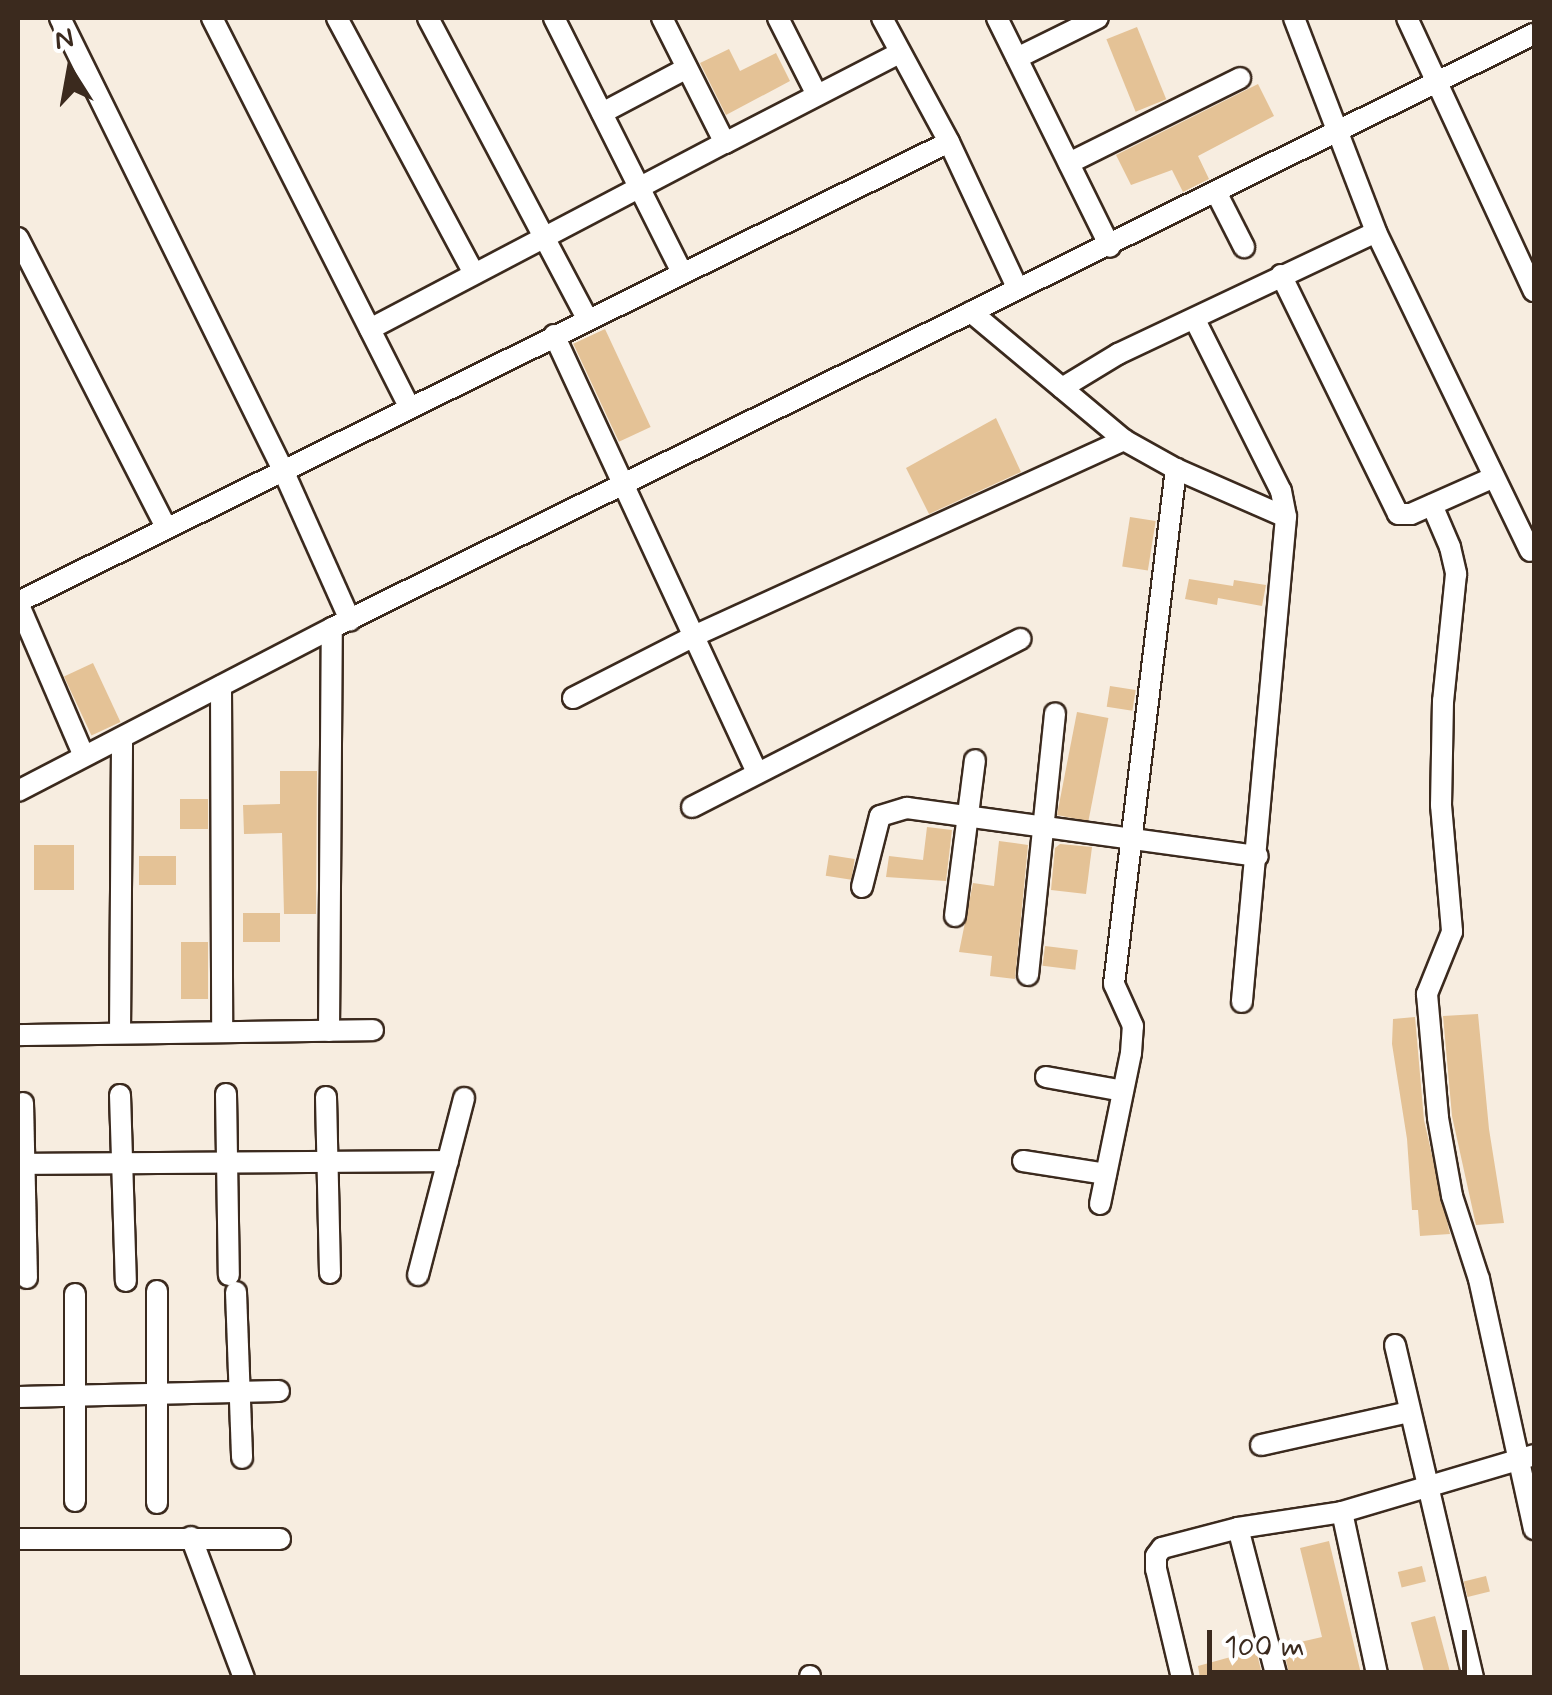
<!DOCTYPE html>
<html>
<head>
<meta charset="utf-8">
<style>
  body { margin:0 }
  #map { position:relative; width:1552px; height:1695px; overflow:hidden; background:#f7ede0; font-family:Mynerve,sans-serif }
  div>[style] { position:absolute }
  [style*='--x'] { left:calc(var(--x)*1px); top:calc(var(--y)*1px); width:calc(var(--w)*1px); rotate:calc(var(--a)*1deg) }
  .building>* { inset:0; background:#e4c296; transform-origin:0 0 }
  .roads { filter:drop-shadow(2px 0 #3b2a1e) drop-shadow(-2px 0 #3b2a1e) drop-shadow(0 2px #3b2a1e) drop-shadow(0 -2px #3b2a1e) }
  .minor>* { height:20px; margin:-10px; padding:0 10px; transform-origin:10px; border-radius:10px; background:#fff }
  span { translate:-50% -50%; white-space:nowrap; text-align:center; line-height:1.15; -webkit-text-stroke:9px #fff; paint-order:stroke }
  .frame { position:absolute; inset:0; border:20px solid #3b2a1e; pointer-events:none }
  .north { position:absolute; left:20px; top:20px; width:100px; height:100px; -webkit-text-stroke:8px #fff; paint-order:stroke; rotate:349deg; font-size:28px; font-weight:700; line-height:40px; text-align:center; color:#3b2a1e }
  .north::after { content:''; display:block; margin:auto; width:35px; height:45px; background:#3b2a1e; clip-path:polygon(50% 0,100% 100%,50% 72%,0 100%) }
  .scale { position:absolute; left:1207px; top:1630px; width:260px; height:45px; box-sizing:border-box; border:5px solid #3b2a1e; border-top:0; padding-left:12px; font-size:30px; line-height:35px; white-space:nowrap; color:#3b2a1e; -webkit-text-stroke:8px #fff; paint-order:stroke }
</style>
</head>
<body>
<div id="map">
  <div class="building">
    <div style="left:1137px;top:27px;width:78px;height:33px;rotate:68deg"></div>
    <div style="clip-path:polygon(729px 49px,740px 71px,776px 53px,790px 81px,726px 115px,700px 63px)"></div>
    <div style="clip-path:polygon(1258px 84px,1274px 116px,1198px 156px,1209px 179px,1183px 192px,1172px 170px,1131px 185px,1116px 155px)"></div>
    <div style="left:605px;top:329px;width:108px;height:35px;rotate:65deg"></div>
    <div style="clip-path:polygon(996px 418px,1021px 472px,929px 514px,906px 468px)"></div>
    <div style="left:1130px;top:517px;width:26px;height:50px;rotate:9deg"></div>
    <div style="clip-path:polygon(1189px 579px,1233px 586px,1234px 580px,1266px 585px,1262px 606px,1218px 598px,1217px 605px,1185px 599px)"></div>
    <div style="left:93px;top:663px;width:65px;height:32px;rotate:65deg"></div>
    <div style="left:1110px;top:686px;width:26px;height:21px;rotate:9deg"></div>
    <div style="left:1077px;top:712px;width:32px;height:105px;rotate:11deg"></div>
    <div style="clip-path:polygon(280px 771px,317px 771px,316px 914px,284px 914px,282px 833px,244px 834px,243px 805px,280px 804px)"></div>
    <div style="left:180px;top:799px;width:28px;height:30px"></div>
    <div style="clip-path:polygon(927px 827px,952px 830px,946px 881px,886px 877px,889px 856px,923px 860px)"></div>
    <div style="clip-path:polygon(999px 841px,1028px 845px,1015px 979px,990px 976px,992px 956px,959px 952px,973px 883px,994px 886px)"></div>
    <div style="clip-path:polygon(1060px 844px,1092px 847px,1086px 894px,1051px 890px,1055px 848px)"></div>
    <div style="left:34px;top:845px;width:40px;height:45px"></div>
    <div style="left:829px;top:855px;width:26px;height:21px;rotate:9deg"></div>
    <div style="left:139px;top:856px;width:37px;height:29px"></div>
    <div style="left:243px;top:913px;width:37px;height:29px"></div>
    <div style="left:181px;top:942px;width:27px;height:57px"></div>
    <div style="left:1045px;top:946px;width:33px;height:20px;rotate:7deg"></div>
    <div style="clip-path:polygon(1478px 1014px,1489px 1129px,1504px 1223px,1476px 1225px,1452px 1116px,1443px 1016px)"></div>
    <div style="clip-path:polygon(1415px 1017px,1424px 1120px,1450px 1234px,1420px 1236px,1418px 1210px,1412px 1210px,1407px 1139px,1392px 1044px,1393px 1019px)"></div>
    <div style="clip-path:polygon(1329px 1541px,1362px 1678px,1290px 1678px,1283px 1646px,1322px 1637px,1300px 1548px)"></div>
    <div style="left:1422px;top:1566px;width:16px;height:25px;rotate:76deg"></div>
    <div style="left:1486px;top:1576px;width:16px;height:23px;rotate:76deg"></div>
    <div style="left:1435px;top:1616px;width:59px;height:25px;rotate:75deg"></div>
    <div style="clip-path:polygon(1256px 1650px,1263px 1678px,1200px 1678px,1198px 1666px)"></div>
  </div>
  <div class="roads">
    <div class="minor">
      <div style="--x:60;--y:18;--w:502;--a:63.74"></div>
      <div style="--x:282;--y:468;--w:167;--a:65.9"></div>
      <div style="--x:212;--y:18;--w:435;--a:63.1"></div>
      <div style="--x:337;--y:18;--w:290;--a:61.8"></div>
      <div style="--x:428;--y:18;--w:340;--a:62.1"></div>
      <div style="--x:554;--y:18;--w:285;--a:63.3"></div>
      <div style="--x:662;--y:18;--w:140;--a:63.3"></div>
      <div style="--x:725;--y:143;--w:196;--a:-27.3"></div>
      <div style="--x:778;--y:18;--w:86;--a:63.1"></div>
      <div style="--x:882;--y:18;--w:141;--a:61.6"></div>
      <div style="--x:949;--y:142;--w:162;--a:64.9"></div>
      <div style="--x:997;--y:18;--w:255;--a:63.7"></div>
      <div style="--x:1294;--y:18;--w:229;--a:69"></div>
      <div style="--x:1376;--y:232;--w:354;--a:64.2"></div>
      <div style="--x:1407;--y:18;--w:301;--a:65.1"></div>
      <div style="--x:1017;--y:58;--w:90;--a:-26.3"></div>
      <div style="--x:602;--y:113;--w:96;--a:-27.9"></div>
      <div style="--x:1069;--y:163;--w:191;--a:-26.4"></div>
      <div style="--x:1216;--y:192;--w:62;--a:63"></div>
      <div style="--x:18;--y:238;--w:325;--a:62.9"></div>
      <div style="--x:1281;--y:275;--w:266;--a:63.9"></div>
      <div style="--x:1398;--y:514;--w:13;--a:0"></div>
      <div style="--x:1411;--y:514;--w:89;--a:-24"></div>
      <div style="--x:971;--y:312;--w:199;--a:39.9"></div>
      <div style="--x:1124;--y:440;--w:60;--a:29.1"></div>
      <div style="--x:1176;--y:469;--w:120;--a:23.6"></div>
      <div style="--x:1195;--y:320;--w:191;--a:63.3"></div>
      <div style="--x:1281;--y:491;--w:26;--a:79"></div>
      <div style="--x:1286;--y:517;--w:487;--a:95.2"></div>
      <div style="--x:370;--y:329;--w:401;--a:-27.7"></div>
      <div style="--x:554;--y:335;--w:482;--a:65.1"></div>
      <div style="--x:1062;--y:388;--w:66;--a:-31.3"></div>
      <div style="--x:1118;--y:354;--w:285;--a:-25.3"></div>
      <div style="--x:1432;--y:505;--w:46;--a:66.8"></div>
      <div style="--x:1450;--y:547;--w:28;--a:77"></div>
      <div style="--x:1456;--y:574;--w:128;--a:95.8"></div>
      <div style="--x:1443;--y:701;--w:104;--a:91.1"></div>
      <div style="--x:1441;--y:805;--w:127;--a:85"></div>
      <div style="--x:1452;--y:932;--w:67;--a:112"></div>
      <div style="--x:1427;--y:994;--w:124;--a:84.9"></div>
      <div style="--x:1438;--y:1118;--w:79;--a:79.8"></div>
      <div style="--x:1452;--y:1196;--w:87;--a:72"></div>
      <div style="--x:1479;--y:1279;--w:256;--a:77.6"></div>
      <div style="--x:18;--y:602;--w:1038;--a:-26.29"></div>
      <div style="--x:18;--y:603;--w:164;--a:66.7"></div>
      <div style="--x:221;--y:686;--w:346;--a:89.8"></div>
      <div style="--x:573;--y:698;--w:136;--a:-27.1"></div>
      <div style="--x:694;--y:636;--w:473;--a:-24.5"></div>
      <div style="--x:18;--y:791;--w:354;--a:-27.4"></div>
      <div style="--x:332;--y:628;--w:1341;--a:-26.3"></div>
      <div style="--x:692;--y:807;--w:369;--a:-27.1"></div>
      <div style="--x:862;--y:887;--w:73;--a:-75.8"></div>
      <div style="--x:880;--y:816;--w:28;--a:-17"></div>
      <div style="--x:907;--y:808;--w:354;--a:7.8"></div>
      <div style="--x:955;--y:916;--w:157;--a:-82.7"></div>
      <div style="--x:1028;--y:975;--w:263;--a:-84.1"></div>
      <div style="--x:329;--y:1031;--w:403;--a:-89.6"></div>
      <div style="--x:120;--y:1033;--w:295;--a:-89.6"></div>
      <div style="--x:18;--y:1035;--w:355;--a:-0.8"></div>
      <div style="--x:1046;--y:1077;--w:78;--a:10.3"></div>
      <div style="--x:226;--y:1094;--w:181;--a:89.1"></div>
      <div style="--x:120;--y:1095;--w:186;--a:88.2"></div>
      <div style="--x:326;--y:1097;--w:176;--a:88.7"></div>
      <div style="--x:23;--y:1103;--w:175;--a:88.7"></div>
      <div style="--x:1023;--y:1161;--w:84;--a:8.9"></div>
      <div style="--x:18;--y:1164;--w:430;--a:-0.4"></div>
      <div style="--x:1100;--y:1204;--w:154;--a:-78.4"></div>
      <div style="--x:1131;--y:1053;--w:27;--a:-86"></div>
      <div style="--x:1133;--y:1026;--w:46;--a:-114.3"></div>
      <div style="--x:1114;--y:984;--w:519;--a:-83.14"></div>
      <div style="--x:418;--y:1275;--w:183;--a:-75.4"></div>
      <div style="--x:157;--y:1291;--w:212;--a:90"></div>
      <div style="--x:236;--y:1292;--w:166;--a:87.9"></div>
      <div style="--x:1395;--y:1345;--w:342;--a:76.8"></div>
      <div style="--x:18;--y:1397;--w:261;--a:-1.3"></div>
      <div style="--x:1261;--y:1445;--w:152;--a:-12.6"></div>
      <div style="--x:75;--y:1501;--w:207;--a:-90"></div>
      <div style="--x:1342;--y:1512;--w:170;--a:77.8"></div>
      <div style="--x:1238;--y:1528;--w:155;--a:75.4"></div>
      <div style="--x:191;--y:1537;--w:151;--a:69.4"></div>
      <div style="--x:18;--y:1539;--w:262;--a:0"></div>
      <div style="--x:810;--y:1676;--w:2;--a:90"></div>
      <div style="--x:1182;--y:1678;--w:112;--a:-103.4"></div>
      <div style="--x:1156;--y:1569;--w:13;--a:-90"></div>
      <div style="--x:1156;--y:1556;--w:10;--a:-53"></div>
      <div style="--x:1162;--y:1548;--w:79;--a:-14.7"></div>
      <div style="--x:1238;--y:1528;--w:105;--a:-8.7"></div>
      <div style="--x:1342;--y:1512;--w:200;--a:-16.5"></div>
    </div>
  </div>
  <div class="frame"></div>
  <div class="north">N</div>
  <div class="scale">100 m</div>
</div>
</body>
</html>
